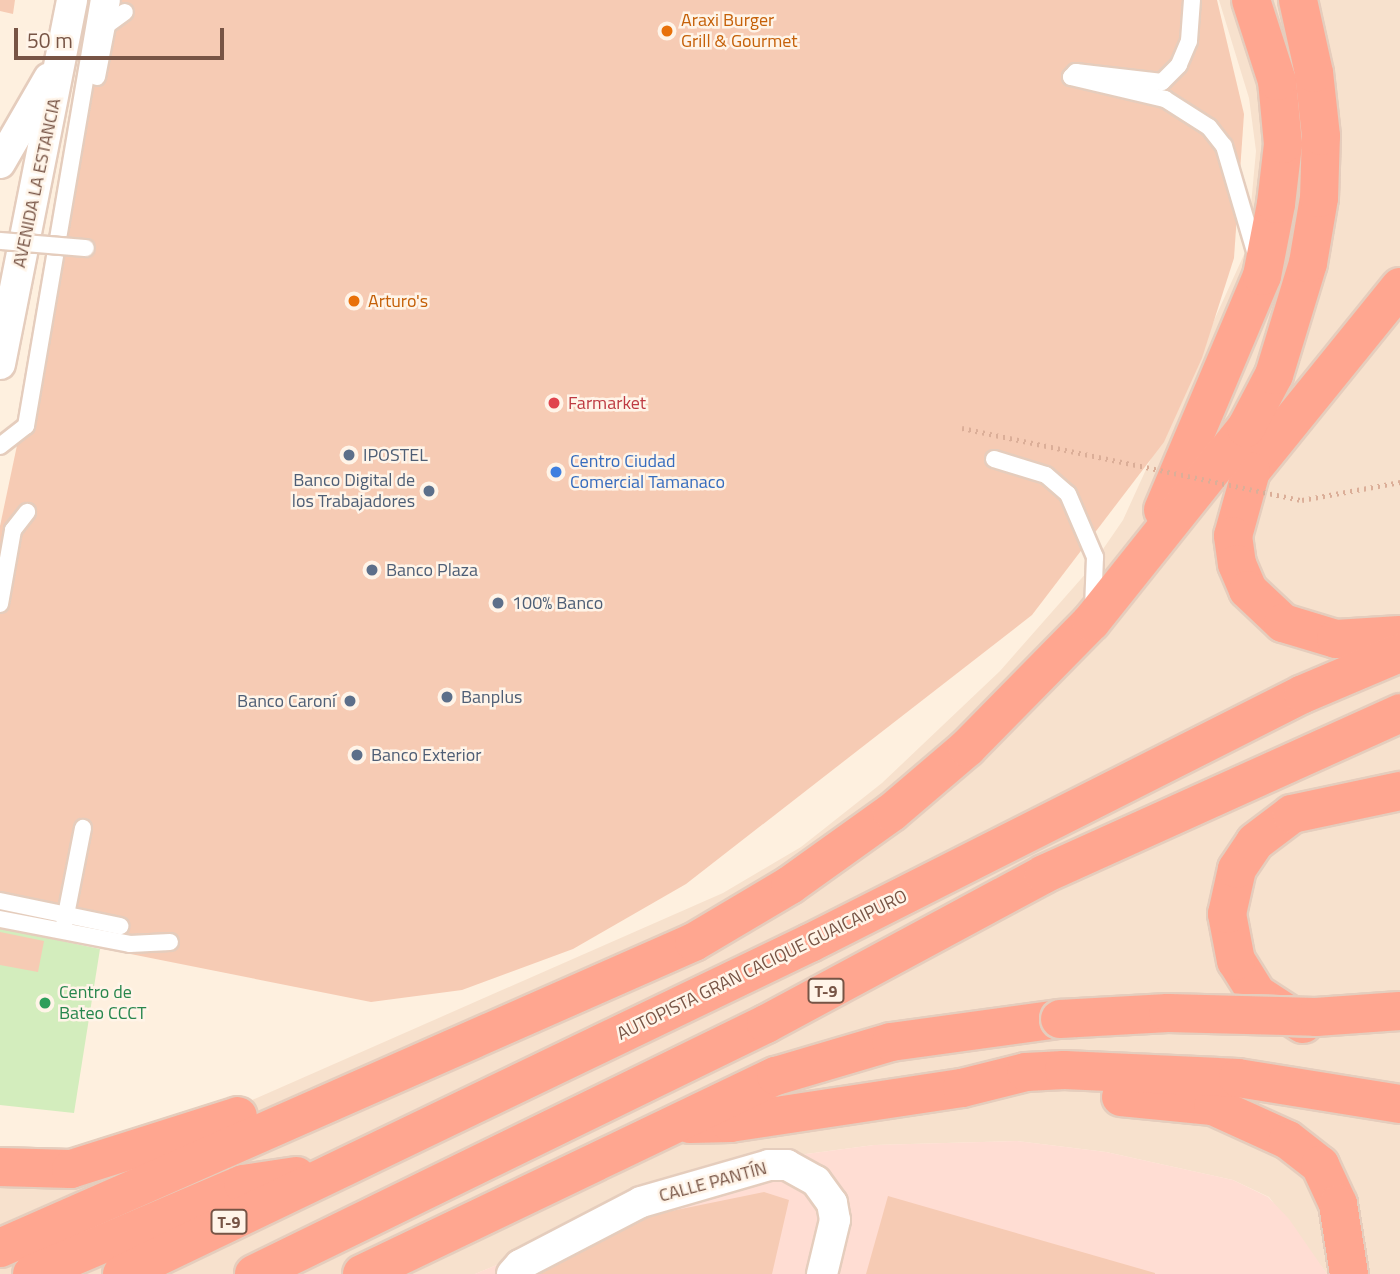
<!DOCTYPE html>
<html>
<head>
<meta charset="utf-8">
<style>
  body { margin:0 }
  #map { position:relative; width:1400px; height:1274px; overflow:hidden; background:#fef0df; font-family:"Titillium Web",sans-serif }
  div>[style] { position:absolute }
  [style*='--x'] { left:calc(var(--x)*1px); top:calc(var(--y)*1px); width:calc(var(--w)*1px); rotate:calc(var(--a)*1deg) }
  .residential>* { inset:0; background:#f7e1cd }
  .commercial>* { inset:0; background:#ffddd3 }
  .green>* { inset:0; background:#d3edbd }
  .building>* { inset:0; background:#f6cbb4 }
  .roads { filter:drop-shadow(2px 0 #e5cdbd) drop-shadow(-2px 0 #e5cdbd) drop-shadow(0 2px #e5cdbd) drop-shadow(0 -2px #e5cdbd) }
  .lane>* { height:16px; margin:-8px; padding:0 8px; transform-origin:8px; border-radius:8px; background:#fff }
  .street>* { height:30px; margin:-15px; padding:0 15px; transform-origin:15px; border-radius:15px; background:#fff }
  .highway>* { height:38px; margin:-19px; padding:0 19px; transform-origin:19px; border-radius:19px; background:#ffa690 }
  .path-bridge>* { height:4.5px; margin-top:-2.25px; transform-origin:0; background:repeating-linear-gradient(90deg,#dbae98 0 2px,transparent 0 7px) }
  .bridges { filter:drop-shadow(2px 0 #e5cdbd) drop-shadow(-2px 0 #e5cdbd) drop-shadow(0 2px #e5cdbd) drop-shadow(0 -2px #e5cdbd) }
  .lane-bridge>* { height:16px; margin:-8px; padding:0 8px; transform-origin:8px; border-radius:8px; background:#fff }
  .highway-bridge>* { height:38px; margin:-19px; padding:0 19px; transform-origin:19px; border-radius:19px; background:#ffa690 }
  .dots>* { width:19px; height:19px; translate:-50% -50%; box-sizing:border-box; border:4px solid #fff4e8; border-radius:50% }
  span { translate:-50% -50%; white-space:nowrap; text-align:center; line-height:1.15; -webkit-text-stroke:5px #fff4e8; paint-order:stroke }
  .shield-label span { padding:2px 5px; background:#fff4e8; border:2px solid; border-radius:5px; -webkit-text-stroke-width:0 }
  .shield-label { font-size:16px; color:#775445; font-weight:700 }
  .food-label { font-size:18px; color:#c56008 }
  .left { translate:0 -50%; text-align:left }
  .street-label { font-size:18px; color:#775445 }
  .health-label { font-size:18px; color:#be3a42 }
  .service-label { font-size:18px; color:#4e5e75 }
  .right { translate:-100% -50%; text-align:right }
  .shop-label { font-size:18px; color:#366cbe }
  .leisure-label { font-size:18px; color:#27864d }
  .scale { position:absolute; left:14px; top:28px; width:210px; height:32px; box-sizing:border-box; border:4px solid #775445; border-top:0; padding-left:9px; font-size:21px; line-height:24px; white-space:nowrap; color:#775445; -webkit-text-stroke:5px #fff4e8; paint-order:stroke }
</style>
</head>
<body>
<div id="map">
  <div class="residential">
    <div style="clip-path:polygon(1219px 0,1400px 0,1400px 1274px,1327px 1274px,1269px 1197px,1233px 1180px,1106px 1152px,1017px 1141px,874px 1145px,806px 1154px,633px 1208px,475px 1274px,0 1274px,0 1154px,161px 1140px,723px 893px,801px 847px,882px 783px,1000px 671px,1088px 571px,1123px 520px,1247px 248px,1256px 151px,1249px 98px)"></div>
  </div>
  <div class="commercial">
    <div style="clip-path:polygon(1017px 1141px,1106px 1152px,1233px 1180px,1268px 1197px,1289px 1219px,1327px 1274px,475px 1274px,633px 1208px,806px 1154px,874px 1145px)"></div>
  </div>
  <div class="green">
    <div style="clip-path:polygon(0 928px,100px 949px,74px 1113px,0 1105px)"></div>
  </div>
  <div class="building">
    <div style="clip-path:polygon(0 0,15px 0,13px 14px,0 11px)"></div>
    <div style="clip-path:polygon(111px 0,1217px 0,1244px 114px,1234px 258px,1202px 358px,1164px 442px,1032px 615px,686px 884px,573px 949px,462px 990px,371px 1002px,0 928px,0 526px)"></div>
    <div style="clip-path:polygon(0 932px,44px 941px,38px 972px,0 965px)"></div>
    <div style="clip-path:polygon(764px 1192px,789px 1200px,772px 1274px,532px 1274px,642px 1217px)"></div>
    <div style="clip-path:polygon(888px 1196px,1155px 1273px,1155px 1274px,866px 1274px)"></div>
  </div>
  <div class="roads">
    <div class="lane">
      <div style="--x:1192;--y:0;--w:41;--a:94.2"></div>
      <div style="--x:1189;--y:41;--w:26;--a:113"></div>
      <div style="--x:1179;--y:65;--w:24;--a:135"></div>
      <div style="--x:1162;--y:82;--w:87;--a:-173.4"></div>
      <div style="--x:1076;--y:72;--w:7;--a:135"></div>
      <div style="--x:1071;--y:77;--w:97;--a:13.2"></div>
      <div style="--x:1165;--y:99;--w:52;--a:32.5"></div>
      <div style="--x:1209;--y:127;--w:24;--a:52"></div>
      <div style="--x:1224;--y:146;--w:114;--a:73.6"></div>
      <div style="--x:107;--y:25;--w:22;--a:-36"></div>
      <div style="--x:97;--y:77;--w:78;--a:-79"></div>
      <div style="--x:0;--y:446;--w:33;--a:-38"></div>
      <div style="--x:26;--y:426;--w:432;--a:-80.3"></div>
      <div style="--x:994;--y:459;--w:54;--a:17.1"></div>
      <div style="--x:1046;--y:475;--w:29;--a:41"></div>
      <div style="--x:1068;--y:494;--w:69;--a:66.8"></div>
      <div style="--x:1095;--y:557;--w:51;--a:92.2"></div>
      <div style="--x:0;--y:604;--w:75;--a:-80"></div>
      <div style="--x:13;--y:530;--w:23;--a:-52"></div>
      <div style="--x:0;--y:901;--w:123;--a:11.8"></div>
      <div style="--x:0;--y:919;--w:132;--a:10.9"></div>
      <div style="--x:130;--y:944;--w:40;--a:-2.9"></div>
      <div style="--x:64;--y:925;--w:99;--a:-78.9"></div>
    </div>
    <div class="street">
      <div style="--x:0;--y:163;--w:98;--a:-60"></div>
      <div style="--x:0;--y:364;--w:371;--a:-78.8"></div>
      <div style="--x:512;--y:1274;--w:12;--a:-48"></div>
      <div style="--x:520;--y:1265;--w:136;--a:-27.5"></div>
      <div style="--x:641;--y:1202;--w:133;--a:-16.1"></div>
      <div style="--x:769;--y:1165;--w:18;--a:0"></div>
      <div style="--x:787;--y:1165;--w:33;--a:29"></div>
      <div style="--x:816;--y:1181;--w:27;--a:54"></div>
      <div style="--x:832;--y:1203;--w:17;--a:80"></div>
      <div style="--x:835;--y:1220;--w:56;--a:103.5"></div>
    </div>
    <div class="highway">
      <div style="--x:1400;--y:287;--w:237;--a:129"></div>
      <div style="--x:1251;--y:471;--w:67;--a:105.5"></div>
      <div style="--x:1233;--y:536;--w:28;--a:82"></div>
      <div style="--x:1237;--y:564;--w:28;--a:67"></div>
      <div style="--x:1248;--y:590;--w:48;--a:43.3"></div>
      <div style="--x:1283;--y:623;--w:55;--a:16.8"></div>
      <div style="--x:1336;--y:639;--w:64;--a:-3.6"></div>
      <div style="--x:1163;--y:510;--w:254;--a:-67.1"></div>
      <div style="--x:1262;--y:276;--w:73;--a:-79"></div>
      <div style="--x:1276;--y:204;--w:60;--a:-83.3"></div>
      <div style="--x:1283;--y:144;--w:63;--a:-95.4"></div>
      <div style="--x:1277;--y:81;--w:85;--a:-107.8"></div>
      <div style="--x:1303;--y:1024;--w:55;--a:-146.9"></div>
      <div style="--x:1257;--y:994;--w:39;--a:-122"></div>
      <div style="--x:1236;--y:961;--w:48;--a:-100.8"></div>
      <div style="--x:1227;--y:914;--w:46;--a:-77.5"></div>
      <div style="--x:1237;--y:869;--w:32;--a:-56"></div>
      <div style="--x:1255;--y:842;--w:46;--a:-37.1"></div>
      <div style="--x:1292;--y:814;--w:110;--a:-12"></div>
      <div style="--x:1121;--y:1097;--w:92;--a:5.6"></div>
      <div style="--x:1213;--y:1106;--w:82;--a:24.4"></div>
      <div style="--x:1288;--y:1140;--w:41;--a:38"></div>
      <div style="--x:1320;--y:1165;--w:43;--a:65.2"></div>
      <div style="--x:1338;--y:1204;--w:71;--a:81.1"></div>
      <div style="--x:690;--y:1124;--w:40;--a:-1.4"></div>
      <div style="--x:730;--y:1123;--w:235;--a:-8.6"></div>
      <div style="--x:962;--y:1088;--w:66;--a:-14"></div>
      <div style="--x:1026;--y:1072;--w:38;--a:-3"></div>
      <div style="--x:1064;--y:1070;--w:174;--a:2.6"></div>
      <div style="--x:1238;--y:1078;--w:164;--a:9.1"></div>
      <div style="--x:0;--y:1167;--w:71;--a:1.6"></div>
      <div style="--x:71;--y:1169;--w:175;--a:-17.6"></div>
      <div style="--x:0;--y:1248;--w:758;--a:-23.79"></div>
      <div style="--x:694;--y:942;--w:112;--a:-30.7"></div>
      <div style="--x:790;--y:885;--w:125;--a:-35.6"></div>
      <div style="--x:892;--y:812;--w:99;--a:-40.5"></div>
      <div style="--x:967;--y:748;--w:177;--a:-45.5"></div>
      <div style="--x:1091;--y:622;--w:248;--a:-51.4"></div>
      <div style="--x:1246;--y:428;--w:60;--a:-62.2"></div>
      <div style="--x:1274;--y:375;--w:117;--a:-73.1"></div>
      <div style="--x:1308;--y:263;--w:66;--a:-80.4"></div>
      <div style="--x:1319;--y:198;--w:62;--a:-88.2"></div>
      <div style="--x:1321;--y:136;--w:63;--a:-96.3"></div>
      <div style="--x:1314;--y:73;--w:75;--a:-102.4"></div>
      <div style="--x:32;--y:1274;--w:229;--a:-23.1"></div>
      <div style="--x:243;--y:1184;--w:54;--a:-8.6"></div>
      <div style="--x:122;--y:1274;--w:763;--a:-25.69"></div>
      <div style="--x:810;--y:943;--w:552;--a:-26.8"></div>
      <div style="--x:1303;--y:694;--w:105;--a:-22.9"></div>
      <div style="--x:254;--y:1274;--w:570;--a:-26.03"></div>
      <div style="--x:766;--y:1024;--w:316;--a:-28.3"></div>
      <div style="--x:1044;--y:874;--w:391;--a:-24.3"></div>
      <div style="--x:362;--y:1274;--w:459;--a:-25.6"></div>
      <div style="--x:776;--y:1076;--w:120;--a:-16.5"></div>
      <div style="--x:891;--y:1042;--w:171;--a:-7.8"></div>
    </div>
  </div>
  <div class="path-bridge">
    <div style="--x:962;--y:428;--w:348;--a:12"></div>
    <div style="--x:1302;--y:500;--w:100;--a:-10.4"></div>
  </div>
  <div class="bridges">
    <div class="lane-bridge">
      <div style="--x:0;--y:241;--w:86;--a:4.7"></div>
    </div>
    <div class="highway-bridge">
      <div style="--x:1060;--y:1019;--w:108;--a:-3.2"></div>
      <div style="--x:1168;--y:1013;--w:148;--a:1.5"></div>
      <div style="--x:1316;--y:1017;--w:84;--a:-4.1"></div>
    </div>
  </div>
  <div class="dots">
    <div style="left:667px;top:31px;background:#e8710a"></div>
    <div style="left:354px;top:301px;background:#e8710a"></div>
    <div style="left:554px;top:403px;background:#e0444e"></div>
    <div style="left:349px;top:455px;background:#5c6f8a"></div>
    <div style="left:556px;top:472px;background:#3f7fe0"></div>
    <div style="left:429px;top:491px;background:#5c6f8a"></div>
    <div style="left:372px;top:570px;background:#5c6f8a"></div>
    <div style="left:498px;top:603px;background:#5c6f8a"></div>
    <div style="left:447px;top:697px;background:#5c6f8a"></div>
    <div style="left:350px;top:701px;background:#5c6f8a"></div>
    <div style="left:357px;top:755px;background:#5c6f8a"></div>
    <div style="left:45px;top:1003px;background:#2e9e5b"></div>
  </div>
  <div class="shield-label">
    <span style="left:826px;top:991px">T-9</span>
    <span style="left:229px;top:1222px">T-9</span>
  </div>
  <div class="food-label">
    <span class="left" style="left:681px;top:31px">Araxi Burger<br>Grill &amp; Gourmet</span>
    <span class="left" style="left:368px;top:301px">Arturo's</span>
  </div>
  <div class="street-label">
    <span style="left:37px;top:183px;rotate:-78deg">AVENIDA LA ESTANCIA</span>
    <span style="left:762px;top:965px;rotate:-26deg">AUTOPISTA GRAN CACIQUE GUAICAIPURO</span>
    <span style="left:713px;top:1182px;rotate:-15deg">CALLE PANTÍN</span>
  </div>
  <div class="health-label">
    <span class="left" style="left:568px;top:403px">Farmarket</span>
  </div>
  <div class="service-label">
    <span class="left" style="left:363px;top:455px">IPOSTEL</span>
    <span class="right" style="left:415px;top:491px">Banco Digital de<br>los Trabajadores</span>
    <span class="left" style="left:386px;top:570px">Banco Plaza</span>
    <span class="left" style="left:512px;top:603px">100% Banco</span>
    <span class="left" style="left:461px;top:697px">Banplus</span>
    <span class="right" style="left:336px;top:701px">Banco Caroní</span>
    <span class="left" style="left:371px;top:755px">Banco Exterior</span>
  </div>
  <div class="shop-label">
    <span class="left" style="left:570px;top:472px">Centro Ciudad<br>Comercial Tamanaco</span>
  </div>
  <div class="leisure-label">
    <span class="left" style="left:59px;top:1003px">Centro de<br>Bateo CCCT</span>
  </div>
  <div class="scale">50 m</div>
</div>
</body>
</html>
